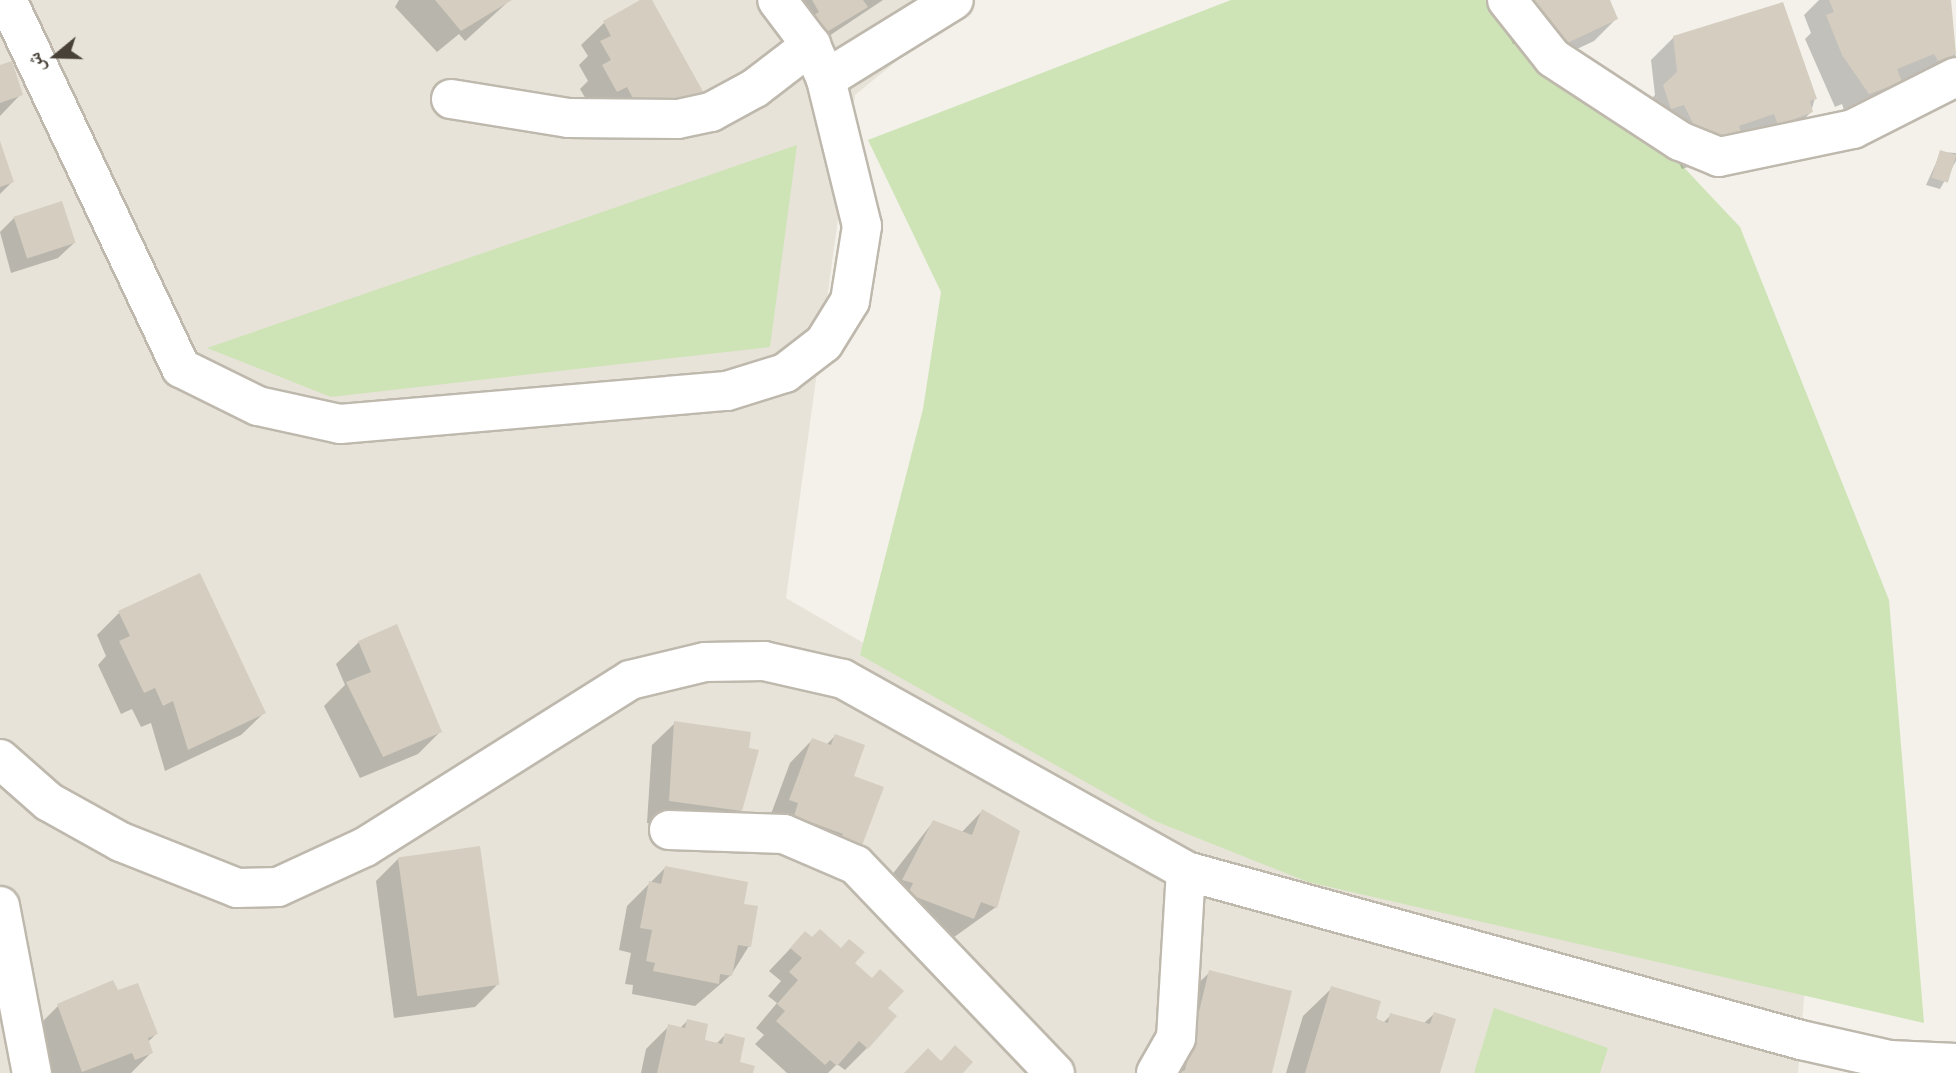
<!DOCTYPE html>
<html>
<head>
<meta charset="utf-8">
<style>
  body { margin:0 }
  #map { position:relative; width:1956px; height:1073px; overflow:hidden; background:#f3f1ea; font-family:Montserrat,"Noto Naskh Arabic",sans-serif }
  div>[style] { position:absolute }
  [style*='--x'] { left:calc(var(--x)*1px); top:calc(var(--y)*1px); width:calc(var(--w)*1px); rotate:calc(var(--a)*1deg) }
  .residential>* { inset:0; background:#e7e3d8 }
  .green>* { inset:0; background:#cee4b6 }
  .shadow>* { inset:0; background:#0003 }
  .building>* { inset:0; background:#d4cdc0; transform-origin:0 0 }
  .roads { filter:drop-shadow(2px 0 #beb8ad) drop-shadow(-2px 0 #beb8ad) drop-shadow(0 2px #beb8ad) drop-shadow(0 -2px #beb8ad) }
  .minor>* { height:38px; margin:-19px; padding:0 19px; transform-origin:19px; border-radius:19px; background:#fff }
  span { translate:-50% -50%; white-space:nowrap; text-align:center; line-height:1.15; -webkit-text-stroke:6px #fff; paint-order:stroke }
  .north { position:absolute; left:21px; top:21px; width:70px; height:70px; -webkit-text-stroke:5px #fff; paint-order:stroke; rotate:251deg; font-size:19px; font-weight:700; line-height:28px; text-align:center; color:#474138 }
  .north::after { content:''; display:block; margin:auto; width:24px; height:32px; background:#474138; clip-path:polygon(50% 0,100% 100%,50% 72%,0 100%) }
</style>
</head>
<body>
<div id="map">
  <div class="residential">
    <div style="clip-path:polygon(0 0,971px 0,855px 95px,786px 598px,1134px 800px,1807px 962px,1798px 1073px,0 1073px)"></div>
  </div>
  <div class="green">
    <div style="clip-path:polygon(1231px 0,1526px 0,1740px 227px,1889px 600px,1924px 1023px,1308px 882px,1155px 821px,860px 655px,923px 409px,941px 292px,868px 140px)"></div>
    <div style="clip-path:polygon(797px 145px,770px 347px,331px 397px,207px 348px)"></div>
    <div style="clip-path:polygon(1494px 1008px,1608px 1048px,1600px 1073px,1474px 1073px)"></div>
  </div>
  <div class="shadow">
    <div style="clip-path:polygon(399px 0,510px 0,465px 41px,459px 34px,437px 52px,395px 7px)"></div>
    <div style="clip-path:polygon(644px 0,650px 0,703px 94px,680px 117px,594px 113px,580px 89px,588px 81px,579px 65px,588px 56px,581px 45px,604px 23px)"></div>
    <div style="clip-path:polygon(776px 0,883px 0,799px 56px)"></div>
    <div style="clip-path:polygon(1492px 0,1608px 0,1616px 19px,1594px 41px,1539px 67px,1525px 39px,1513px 44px)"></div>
    <div style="clip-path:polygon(1819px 0,1950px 0,1956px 60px,1946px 71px,1897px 84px,1877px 104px,1846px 116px,1842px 104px,1835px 107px,1805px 39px,1811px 33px,1804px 15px)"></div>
    <div style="clip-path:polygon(1674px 37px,1815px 98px,1811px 112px,1789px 135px,1682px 169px,1661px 126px,1641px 109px,1655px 95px,1651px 60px)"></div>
    <div style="clip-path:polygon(0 66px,21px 94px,0 116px)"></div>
    <div style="clip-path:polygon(0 146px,12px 182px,0 194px)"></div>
    <div style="clip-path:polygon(1941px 152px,1956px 153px,1956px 161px,1940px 189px,1926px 185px)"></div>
    <div style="clip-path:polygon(14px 218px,74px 243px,58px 258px,11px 273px,0 232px)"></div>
    <div style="clip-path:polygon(119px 613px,264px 713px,241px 735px,165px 771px,151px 723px,141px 727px,132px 709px,121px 714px,98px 665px,106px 656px,97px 635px)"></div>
    <div style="clip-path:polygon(359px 642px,440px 732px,418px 754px,360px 778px,324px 706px,345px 685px,336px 664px)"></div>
    <div style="clip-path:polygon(675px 723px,741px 811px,718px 833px,647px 823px,652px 745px)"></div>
    <div style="clip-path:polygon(835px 736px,852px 777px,858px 850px,768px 822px,790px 763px,812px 740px,826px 745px)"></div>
    <div style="clip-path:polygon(982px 811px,996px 907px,950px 940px,891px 876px,933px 822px,961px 833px)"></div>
    <div style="clip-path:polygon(399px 858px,497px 985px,475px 1007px,394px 1018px,376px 881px)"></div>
    <div style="clip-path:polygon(665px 868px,742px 905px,749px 946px,731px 975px,695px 1006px,632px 994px,633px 985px,625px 984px,631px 953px,619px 950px,627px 906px)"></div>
    <div style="clip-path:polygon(805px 933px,853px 963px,867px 1048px,845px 1070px,837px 1064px,828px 1073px,787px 1073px,755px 1044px,764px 1035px,756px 1028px,777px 1003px,768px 996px,781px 981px,769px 971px)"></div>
    <div style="clip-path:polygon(1210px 972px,1270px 1073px,1164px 1073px,1187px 994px)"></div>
    <div style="clip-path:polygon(1332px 988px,1383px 1023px,1391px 1015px,1423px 1024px,1434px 1014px,1438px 1073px,1286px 1073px,1303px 1016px)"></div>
    <div style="clip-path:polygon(117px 993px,156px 1034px,148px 1042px,151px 1053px,131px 1073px,52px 1073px,36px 1028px,58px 1006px)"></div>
    <div style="clip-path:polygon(687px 1021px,703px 1041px,716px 1044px,725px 1035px,738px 1063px,751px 1073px,641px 1073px,646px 1049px,669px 1026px,680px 1028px)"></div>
  </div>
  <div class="building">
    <div style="clip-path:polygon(435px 0,512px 0,461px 31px)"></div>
    <div style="clip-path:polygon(640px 0,652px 0,705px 95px,636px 104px,627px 87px,617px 92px,602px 65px,611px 60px,600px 41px,611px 36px,603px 21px)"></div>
    <div style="clip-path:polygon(812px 0,863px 0,868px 7px,822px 35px,811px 17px,819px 12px)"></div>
    <div style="clip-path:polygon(1525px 0,1610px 0,1618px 19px,1561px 46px,1548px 17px,1536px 23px)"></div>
    <div style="clip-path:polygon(1829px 0,1951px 0,1956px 54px,1938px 61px,1934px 54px,1897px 69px,1902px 82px,1869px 94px,1842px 55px,1826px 15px,1834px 12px)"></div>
    <div style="clip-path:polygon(1783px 2px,1817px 99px,1810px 101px,1813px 112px,1778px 125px,1774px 114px,1739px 126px,1742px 135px,1705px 148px,1684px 105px,1671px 109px,1663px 85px,1677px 72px,1673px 36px)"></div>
    <div style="clip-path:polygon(12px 61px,23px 95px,0 103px,0 65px)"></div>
    <div style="clip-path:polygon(0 141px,14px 182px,0 187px)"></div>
    <div style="left:1940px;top:150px;width:17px;height:29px;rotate:17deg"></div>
    <div style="left:62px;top:201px;width:44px;height:51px;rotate:72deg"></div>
    <div style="clip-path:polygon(200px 573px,266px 713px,188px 750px,173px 701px,163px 706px,155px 688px,144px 693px,119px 641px,130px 636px,118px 611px)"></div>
    <div style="clip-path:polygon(397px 624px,442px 732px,383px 757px,346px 682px,371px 672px,358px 641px)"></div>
    <div style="clip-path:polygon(674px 721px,751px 732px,749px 748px,759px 750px,742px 811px,669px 801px)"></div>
    <div style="clip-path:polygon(835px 734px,865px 745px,854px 776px,884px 787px,860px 851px,839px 844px,843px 834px,794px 816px,798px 803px,789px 800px,812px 738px,831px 745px)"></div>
    <div style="clip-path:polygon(982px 809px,1020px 831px,997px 908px,981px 902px,974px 919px,908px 894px,913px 883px,902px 880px,933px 820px,972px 835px)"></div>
    <div style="left:480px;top:846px;width:140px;height:83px;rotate:82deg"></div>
    <div style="clip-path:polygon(665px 866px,748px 882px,744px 904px,758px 906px,751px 947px,738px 945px,732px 976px,720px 974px,719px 984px,653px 971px,655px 963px,646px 961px,652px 930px,640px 928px,649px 881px,661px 884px)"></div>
    <div style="clip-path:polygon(820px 929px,841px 948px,849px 939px,865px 952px,855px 963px,872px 978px,880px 969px,904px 991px,888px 1008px,897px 1016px,868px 1049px,859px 1041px,837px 1066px,830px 1060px,825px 1065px,776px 1021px,785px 1011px,777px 1004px,798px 980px,789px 972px,802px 958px,790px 948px,805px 931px,812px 937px)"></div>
    <div style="clip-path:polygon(1209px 970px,1292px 991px,1272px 1073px,1178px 1073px,1185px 1070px)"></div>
    <div style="clip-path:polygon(113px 980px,118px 990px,138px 983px,158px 1034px,148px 1038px,153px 1053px,135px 1060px,132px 1053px,82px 1072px,57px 1004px)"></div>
    <div style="clip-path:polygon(1331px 986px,1381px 1001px,1376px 1019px,1388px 1023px,1390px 1013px,1430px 1024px,1434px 1012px,1456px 1019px,1440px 1073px,1305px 1073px)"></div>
    <div style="clip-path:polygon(687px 1019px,708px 1024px,705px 1040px,722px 1044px,725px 1033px,745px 1038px,740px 1062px,755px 1066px,753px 1073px,657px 1073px,668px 1024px,685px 1028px)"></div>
    <div style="clip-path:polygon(955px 1045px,973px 1062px,963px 1073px,904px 1073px,928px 1048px,941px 1061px)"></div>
  </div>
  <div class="roads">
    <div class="minor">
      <div style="--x:7;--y:0;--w:407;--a:64.7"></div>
      <div style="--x:181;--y:368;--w:86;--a:26.3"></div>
      <div style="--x:258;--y:406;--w:84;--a:12.4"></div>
      <div style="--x:340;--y:424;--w:388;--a:-4.9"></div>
      <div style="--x:727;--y:391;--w:61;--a:-17.2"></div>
      <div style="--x:785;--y:373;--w:49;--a:-37.6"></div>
      <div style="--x:824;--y:343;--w:49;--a:-58.2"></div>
      <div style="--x:850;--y:301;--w:76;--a:-80.9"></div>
      <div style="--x:862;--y:226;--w:151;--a:-103.8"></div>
      <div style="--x:826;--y:79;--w:37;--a:-114"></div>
      <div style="--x:811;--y:45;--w:56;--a:-127.1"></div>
      <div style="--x:1507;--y:0;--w:74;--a:51.6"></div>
      <div style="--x:1553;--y:58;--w:152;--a:33.2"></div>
      <div style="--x:1680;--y:141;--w:42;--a:22.3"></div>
      <div style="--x:1719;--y:157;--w:137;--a:-11.8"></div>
      <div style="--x:1853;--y:129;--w:115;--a:-26.8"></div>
      <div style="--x:826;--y:79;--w:150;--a:-31.7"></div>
      <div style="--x:451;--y:99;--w:119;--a:9.2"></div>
      <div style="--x:568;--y:118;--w:110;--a:0.5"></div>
      <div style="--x:678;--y:119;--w:34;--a:-12"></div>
      <div style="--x:711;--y:112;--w:50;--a:-28.6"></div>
      <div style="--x:755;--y:88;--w:71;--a:-37.5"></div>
      <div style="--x:0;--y:759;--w:65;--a:41.3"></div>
      <div style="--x:49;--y:802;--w:82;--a:29.1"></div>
      <div style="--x:121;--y:842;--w:125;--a:21.6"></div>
      <div style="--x:237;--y:888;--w:41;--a:-1.4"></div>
      <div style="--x:278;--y:887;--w:96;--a:-24.7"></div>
      <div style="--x:365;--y:847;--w:313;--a:-32.2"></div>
      <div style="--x:630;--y:680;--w:77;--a:-13.5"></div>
      <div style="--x:705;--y:662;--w:59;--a:-1"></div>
      <div style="--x:764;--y:661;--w:81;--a:12.8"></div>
      <div style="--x:843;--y:679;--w:393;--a:29.2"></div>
      <div style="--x:1186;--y:871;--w:638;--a:15.37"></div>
      <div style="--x:1801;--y:1040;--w:91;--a:12.7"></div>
      <div style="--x:1890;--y:1060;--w:66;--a:2.6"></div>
      <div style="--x:669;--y:830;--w:115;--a:2"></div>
      <div style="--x:784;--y:834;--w:78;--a:23.3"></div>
      <div style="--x:856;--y:865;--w:288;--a:46.3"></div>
      <div style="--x:0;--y:906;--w:170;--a:79.2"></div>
      <div style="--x:1156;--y:1073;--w:40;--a:-60.3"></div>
      <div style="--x:1176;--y:1038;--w:167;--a:-86.6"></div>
    </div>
  </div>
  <div class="north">ش</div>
</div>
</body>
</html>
